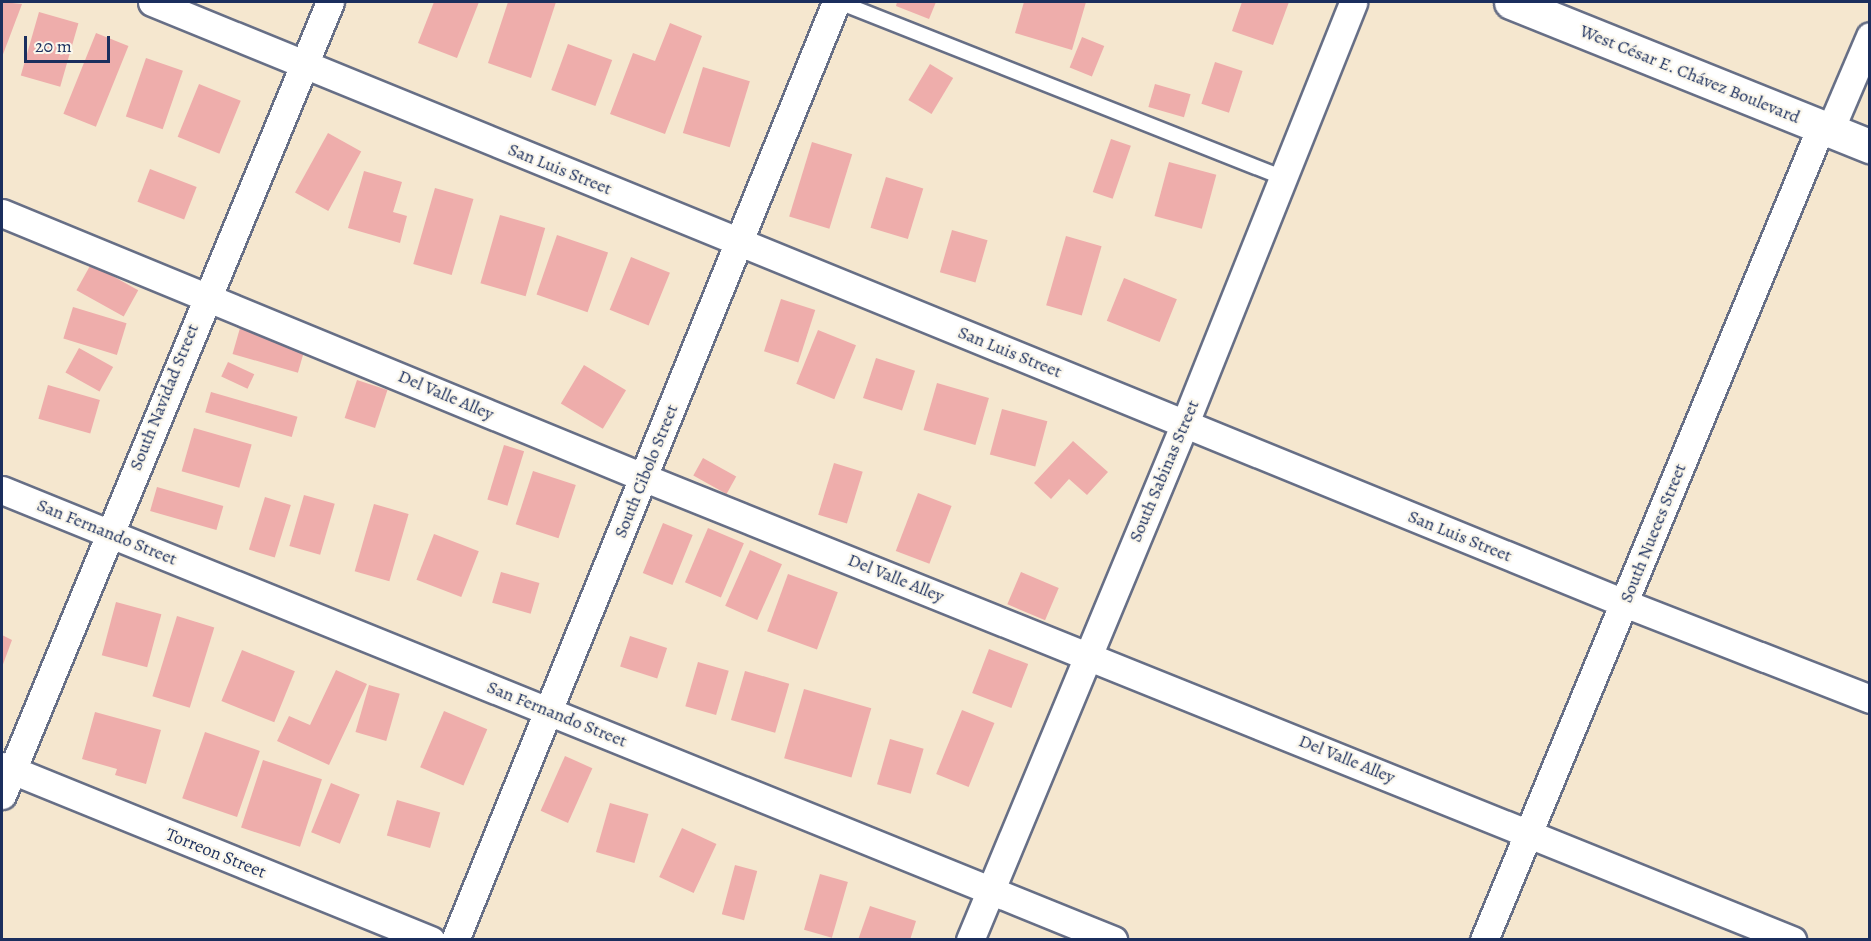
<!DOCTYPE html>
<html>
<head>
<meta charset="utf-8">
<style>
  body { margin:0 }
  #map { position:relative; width:1871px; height:941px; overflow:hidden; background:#f5e7cf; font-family:Alegreya,serif }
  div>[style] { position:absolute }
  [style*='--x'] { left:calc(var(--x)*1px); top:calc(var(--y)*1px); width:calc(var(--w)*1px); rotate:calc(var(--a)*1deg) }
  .building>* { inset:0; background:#eeadab; transform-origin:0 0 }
  .roads { filter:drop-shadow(2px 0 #676f86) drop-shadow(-2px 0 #676f86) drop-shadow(0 2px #676f86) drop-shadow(0 -2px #676f86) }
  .service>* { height:14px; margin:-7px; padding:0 7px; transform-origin:7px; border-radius:7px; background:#fff }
  .minor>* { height:27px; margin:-13.5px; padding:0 13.5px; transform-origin:13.5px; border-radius:13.5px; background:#fff }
  .tertiary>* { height:33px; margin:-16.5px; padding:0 16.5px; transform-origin:16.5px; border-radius:16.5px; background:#fff }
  span { translate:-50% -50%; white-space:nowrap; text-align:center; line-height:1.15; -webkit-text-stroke:4.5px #fbf7ec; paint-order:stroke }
  .street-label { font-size:18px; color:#1b2f5e }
  .frame { position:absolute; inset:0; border:3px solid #1b2f5e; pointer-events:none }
  .scale { position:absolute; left:24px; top:36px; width:86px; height:27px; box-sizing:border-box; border:3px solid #1b2f5e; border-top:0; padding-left:8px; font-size:18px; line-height:21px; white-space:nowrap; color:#1b2f5e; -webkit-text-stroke:4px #fbf7ec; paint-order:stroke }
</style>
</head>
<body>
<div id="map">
  <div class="building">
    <div style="clip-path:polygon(2px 2px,22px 4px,2px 57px)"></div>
    <div style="clip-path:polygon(434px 2px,479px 2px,457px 58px,418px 43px)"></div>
    <div style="clip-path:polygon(508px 2px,556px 2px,531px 78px,488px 63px)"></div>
    <div style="clip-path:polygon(897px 2px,936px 2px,929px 19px,896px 6px)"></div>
    <div style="clip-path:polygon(1024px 2px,1086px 2px,1072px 50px,1015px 33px)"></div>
    <div style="clip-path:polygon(1242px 2px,1289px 2px,1273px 45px,1232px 31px)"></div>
    <div style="left:39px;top:12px;width:41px;height:66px;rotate:16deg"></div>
    <div style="clip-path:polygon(670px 23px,702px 36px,665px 134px,610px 114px,633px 53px,655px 61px)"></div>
    <div style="left:96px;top:33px;width:35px;height:87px;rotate:22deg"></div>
    <div style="left:1082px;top:37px;width:24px;height:33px;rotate:22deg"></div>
    <div style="left:568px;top:44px;width:47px;height:49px;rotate:20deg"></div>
    <div style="left:146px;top:58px;width:39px;height:62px;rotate:19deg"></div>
    <div style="left:1215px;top:62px;width:29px;height:44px;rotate:18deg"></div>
    <div style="left:930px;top:64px;width:27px;height:42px;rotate:31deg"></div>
    <div style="left:703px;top:67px;width:49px;height:69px;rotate:17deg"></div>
    <div style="left:199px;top:84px;width:45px;height:57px;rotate:22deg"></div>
    <div style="left:1155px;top:84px;width:37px;height:24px;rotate:16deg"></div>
    <div style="left:328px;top:133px;width:38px;height:68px;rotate:29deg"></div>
    <div style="left:1111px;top:139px;width:21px;height:56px;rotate:19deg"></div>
    <div style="left:812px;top:142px;width:42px;height:78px;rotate:17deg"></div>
    <div style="left:1169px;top:162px;width:49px;height:56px;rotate:15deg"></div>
    <div style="left:150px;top:169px;width:50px;height:35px;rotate:21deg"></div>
    <div style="clip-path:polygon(364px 171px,402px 182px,393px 212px,407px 216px,400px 243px,348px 228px)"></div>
    <div style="left:886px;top:177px;width:39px;height:53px;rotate:17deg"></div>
    <div style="left:435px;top:188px;width:40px;height:79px;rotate:16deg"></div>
    <div style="left:500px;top:215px;width:47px;height:71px;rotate:16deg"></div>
    <div style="left:952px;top:230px;width:37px;height:44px;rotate:16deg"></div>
    <div style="left:557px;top:235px;width:54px;height:63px;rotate:19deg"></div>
    <div style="left:1066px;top:236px;width:37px;height:72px;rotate:16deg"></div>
    <div style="left:631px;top:257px;width:42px;height:57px;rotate:22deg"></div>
    <div style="left:91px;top:264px;width:54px;height:30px;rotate:29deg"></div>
    <div style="left:1124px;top:278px;width:57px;height:46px;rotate:22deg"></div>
    <div style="left:781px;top:299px;width:36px;height:55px;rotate:18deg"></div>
    <div style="left:73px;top:307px;width:56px;height:33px;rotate:17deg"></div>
    <div style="left:240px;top:328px;width:68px;height:27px;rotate:16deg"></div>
    <div style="left:818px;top:330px;width:41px;height:58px;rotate:22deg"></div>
    <div style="left:79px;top:348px;width:39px;height:28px;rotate:29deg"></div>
    <div style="left:876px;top:358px;width:41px;height:42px;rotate:18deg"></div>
    <div style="left:228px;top:362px;width:29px;height:16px;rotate:25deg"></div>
    <div style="left:584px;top:365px;width:49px;height:45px;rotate:31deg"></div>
    <div style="left:357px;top:380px;width:32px;height:40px;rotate:18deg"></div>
    <div style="left:937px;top:383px;width:54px;height:49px;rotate:16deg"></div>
    <div style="left:48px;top:385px;width:54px;height:35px;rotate:16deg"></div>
    <div style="left:211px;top:392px;width:90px;height:21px;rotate:16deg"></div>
    <div style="left:1002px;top:409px;width:47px;height:47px;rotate:15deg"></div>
    <div style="left:194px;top:428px;width:60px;height:45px;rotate:16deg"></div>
    <div style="clip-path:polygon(1073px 441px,1108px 472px,1087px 495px,1069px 479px,1051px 499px,1034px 483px)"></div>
    <div style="left:504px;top:445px;width:21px;height:57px;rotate:17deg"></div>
    <div style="left:703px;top:458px;width:38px;height:20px;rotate:29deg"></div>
    <div style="left:834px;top:463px;width:30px;height:54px;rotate:17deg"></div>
    <div style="left:533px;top:471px;width:45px;height:56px;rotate:18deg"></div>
    <div style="left:157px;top:487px;width:69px;height:25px;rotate:16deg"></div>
    <div style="left:918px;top:493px;width:36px;height:62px;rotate:21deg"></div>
    <div style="left:304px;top:495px;width:32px;height:53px;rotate:16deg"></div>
    <div style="left:265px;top:497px;width:27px;height:55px;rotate:17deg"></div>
    <div style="left:374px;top:504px;width:36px;height:70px;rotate:16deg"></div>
    <div style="left:663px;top:523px;width:32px;height:54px;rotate:22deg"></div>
    <div style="left:708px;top:528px;width:39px;height:59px;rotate:23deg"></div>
    <div style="left:434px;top:534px;width:48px;height:49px;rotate:21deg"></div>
    <div style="left:750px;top:550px;width:35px;height:61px;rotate:24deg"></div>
    <div style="left:501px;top:572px;width:40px;height:32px;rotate:16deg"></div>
    <div style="left:1021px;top:572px;width:41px;height:35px;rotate:23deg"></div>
    <div style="left:788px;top:574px;width:53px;height:61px;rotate:20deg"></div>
    <div style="left:116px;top:602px;width:47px;height:55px;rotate:15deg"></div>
    <div style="left:177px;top:616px;width:39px;height:84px;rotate:17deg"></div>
    <div style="clip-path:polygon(2px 635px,12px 640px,2px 667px)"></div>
    <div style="left:630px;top:636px;width:39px;height:32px;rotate:18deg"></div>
    <div style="left:989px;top:649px;width:42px;height:47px;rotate:21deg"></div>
    <div style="left:242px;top:650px;width:57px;height:55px;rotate:22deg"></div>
    <div style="left:698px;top:662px;width:32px;height:46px;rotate:16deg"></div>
    <div style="clip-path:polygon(336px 670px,367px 684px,329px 765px,277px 741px,289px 716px,310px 725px)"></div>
    <div style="left:745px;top:671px;width:46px;height:51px;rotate:16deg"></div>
    <div style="left:369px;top:685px;width:32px;height:49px;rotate:16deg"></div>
    <div style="left:804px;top:689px;width:70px;height:72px;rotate:16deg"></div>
    <div style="left:962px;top:710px;width:35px;height:69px;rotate:22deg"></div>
    <div style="left:444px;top:711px;width:47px;height:61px;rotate:23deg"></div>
    <div style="clip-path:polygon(95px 712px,161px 730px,146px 784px,115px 775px,117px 769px,82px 759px)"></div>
    <div style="left:205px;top:732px;width:58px;height:70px;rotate:19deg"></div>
    <div style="left:890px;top:739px;width:35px;height:47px;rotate:16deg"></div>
    <div style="left:565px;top:756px;width:30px;height:60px;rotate:24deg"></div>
    <div style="left:263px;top:760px;width:62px;height:71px;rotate:18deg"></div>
    <div style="left:331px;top:783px;width:31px;height:53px;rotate:22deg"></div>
    <div style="left:397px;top:800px;width:45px;height:37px;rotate:16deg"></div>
    <div style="left:610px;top:803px;width:40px;height:51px;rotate:16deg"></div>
    <div style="left:682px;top:828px;width:38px;height:54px;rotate:25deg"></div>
    <div style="left:735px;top:865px;width:23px;height:51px;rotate:15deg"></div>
    <div style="left:820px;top:874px;width:29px;height:58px;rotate:16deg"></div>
    <div style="clip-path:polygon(870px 906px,916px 921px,910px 940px,858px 940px)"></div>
  </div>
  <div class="roads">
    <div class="service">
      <div style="--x:839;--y:2;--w:475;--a:21.6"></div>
    </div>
    <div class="minor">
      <div style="--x:152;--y:2;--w:1590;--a:22.21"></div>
      <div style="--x:1624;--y:603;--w:264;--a:21.3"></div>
      <div style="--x:1830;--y:130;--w:102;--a:-66.9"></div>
      <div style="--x:2;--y:213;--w:695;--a:22.4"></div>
      <div style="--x:645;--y:478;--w:1237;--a:21.94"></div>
      <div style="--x:2;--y:490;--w:1199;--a:22.05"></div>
      <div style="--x:2;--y:766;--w:463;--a:22.1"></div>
      <div style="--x:2;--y:795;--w:858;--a:-67.53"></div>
      <div style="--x:455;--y:940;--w:1012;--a:-67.89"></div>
      <div style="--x:970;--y:940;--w:560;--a:-67.42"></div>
      <div style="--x:1185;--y:423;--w:453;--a:-68.2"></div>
      <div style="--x:1484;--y:940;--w:880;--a:-67.49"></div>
    </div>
    <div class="tertiary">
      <div style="--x:1511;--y:2;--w:387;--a:21.9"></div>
    </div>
  </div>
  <div class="street-label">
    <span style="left:1690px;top:74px;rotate:22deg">West César E. Chávez Boulevard</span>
    <span style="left:560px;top:169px;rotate:22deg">San Luis Street</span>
    <span style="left:1010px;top:352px;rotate:22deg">San Luis Street</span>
    <span style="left:446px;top:395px;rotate:23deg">Del Valle Alley</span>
    <span style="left:164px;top:397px;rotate:-68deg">South Navidad Street</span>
    <span style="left:646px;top:471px;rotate:-68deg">South Cibolo Street</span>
    <span style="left:1164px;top:471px;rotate:-67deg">South Sabinas Street</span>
    <span style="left:107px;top:532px;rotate:22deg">San Fernando Street</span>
    <span style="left:1653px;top:533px;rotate:-68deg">South Nueces Street</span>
    <span style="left:1460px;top:536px;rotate:22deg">San Luis Street</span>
    <span style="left:896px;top:578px;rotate:22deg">Del Valle Alley</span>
    <span style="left:557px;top:714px;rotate:22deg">San Fernando Street</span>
    <span style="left:1347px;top:759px;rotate:22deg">Del Valle Alley</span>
    <span style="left:216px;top:853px;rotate:22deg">Torreon Street</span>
  </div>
  <div class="frame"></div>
  <div class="scale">20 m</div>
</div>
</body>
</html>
